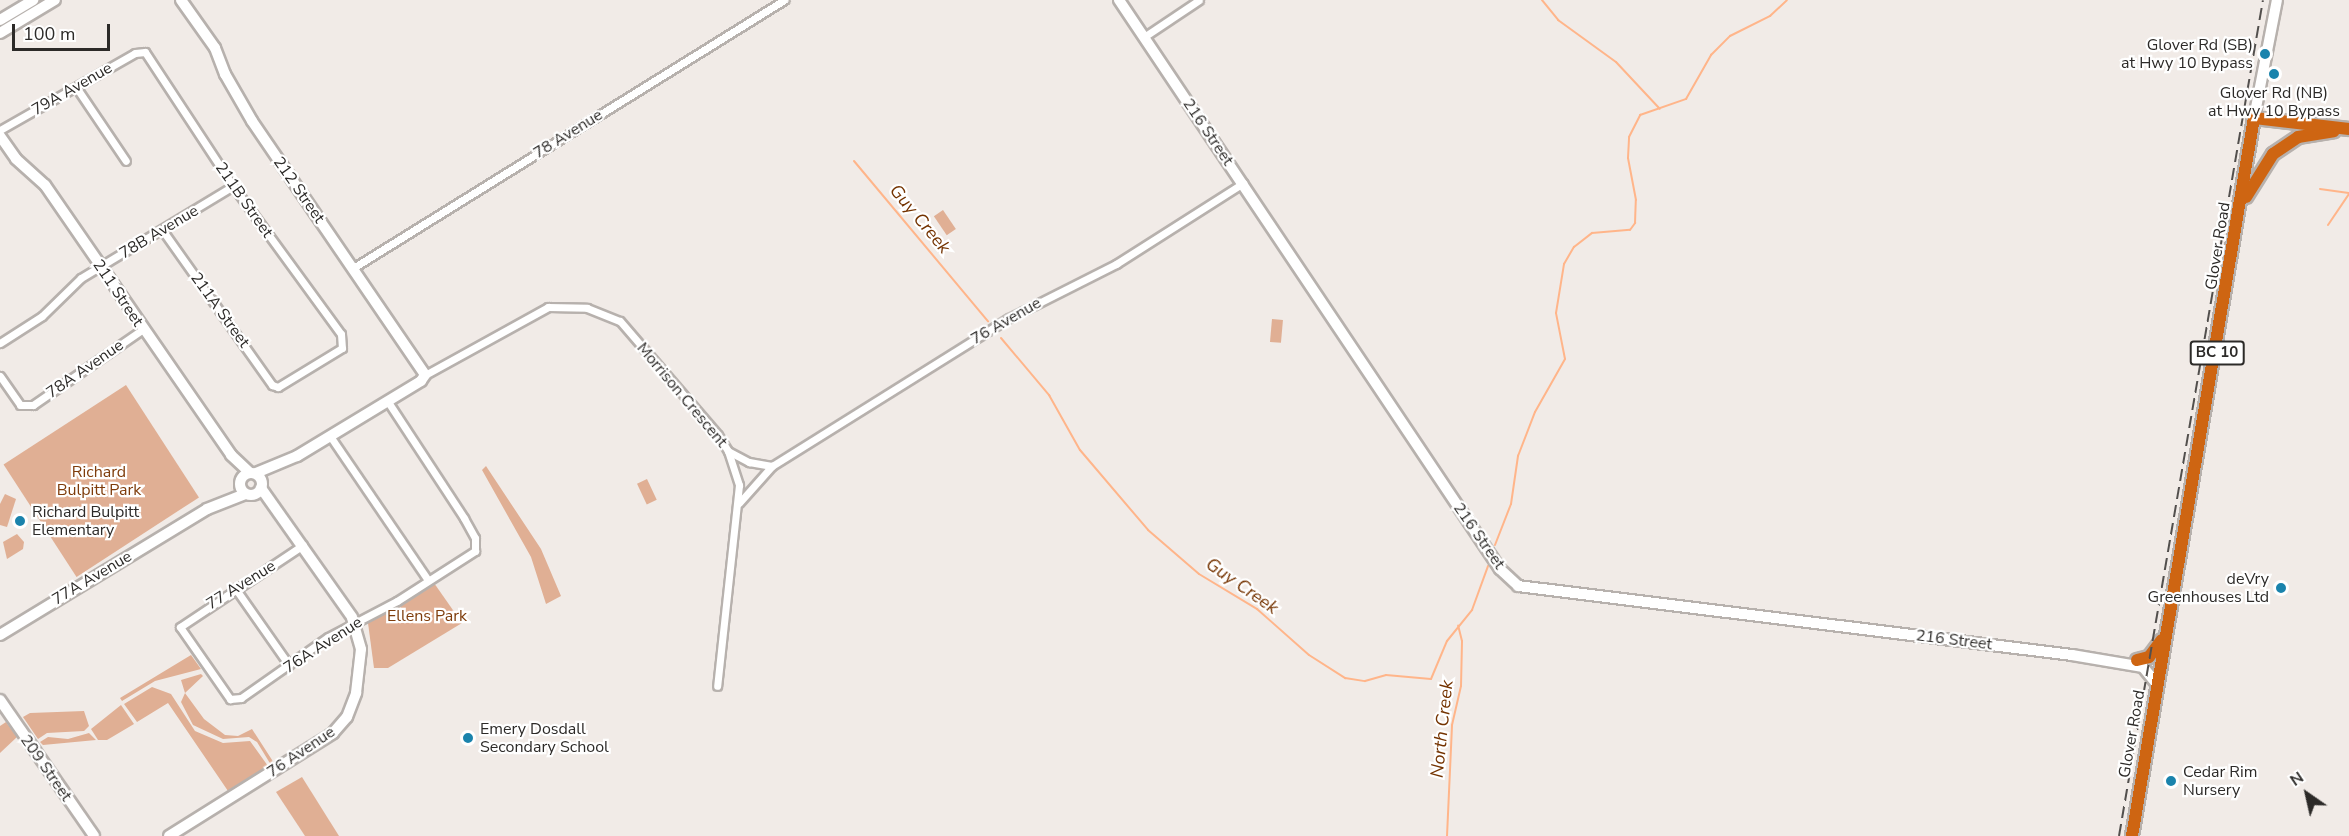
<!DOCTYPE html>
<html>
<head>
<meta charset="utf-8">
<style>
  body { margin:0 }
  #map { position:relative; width:2349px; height:836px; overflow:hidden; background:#f1ebe7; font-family:"Nunito Sans",sans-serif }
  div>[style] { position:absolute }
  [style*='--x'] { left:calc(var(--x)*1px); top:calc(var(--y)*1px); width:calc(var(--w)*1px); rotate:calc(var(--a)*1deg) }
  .green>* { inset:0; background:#e0af94; transform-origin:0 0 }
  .stream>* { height:2px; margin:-1px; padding:0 1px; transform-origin:1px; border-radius:1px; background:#ffb58a }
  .roads { filter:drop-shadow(2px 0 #b7b1ad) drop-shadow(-2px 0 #b7b1ad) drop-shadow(0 2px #b7b1ad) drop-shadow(0 -2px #b7b1ad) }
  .street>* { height:7px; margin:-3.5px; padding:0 3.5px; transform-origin:3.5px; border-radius:3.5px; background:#fff }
  .secondary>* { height:10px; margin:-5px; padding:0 5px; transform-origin:5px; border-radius:5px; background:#fff }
  .secondary>.ring { margin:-5px; padding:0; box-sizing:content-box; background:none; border:10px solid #fff; border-radius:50% }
  .highway>* { height:12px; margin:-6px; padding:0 6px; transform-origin:6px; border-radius:6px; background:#ce6512 }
  .rail>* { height:2px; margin-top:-1px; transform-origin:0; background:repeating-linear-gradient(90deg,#524f4d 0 12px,transparent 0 18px) }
  .dots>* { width:16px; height:16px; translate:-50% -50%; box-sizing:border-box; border:3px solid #fff; border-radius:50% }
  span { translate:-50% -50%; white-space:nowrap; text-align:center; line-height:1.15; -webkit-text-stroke:4.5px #fff; paint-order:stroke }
  .shield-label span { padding:2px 4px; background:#fff; border:2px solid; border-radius:4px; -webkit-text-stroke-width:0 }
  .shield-label { font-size:15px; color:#2c2a28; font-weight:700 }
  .poi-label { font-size:16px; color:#2c2a28 }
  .right { translate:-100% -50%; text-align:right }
  .left { translate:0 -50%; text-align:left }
  .street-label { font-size:16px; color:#2c2a28 }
  .park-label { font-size:16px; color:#7e3c0b }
  .water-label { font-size:18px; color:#743300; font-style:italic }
  .north { position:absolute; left:2277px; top:764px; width:60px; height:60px; -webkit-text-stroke:4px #fff; paint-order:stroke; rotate:326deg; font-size:16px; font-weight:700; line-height:24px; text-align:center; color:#2c2a28 }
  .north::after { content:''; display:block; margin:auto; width:21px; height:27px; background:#2c2a28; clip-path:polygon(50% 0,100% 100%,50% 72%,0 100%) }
  .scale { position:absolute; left:12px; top:24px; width:98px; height:27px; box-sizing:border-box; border:3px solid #2c2a28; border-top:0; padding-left:8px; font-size:18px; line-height:21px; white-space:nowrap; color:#2c2a28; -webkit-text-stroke:4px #fff; paint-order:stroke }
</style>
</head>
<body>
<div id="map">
  <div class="green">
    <div style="left:943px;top:210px;width:23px;height:11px;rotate:56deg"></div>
    <div style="left:1272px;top:319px;width:11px;height:23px;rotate:5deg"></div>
    <div style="left:126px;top:385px;width:134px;height:146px;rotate:57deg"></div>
    <div style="clip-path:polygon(486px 466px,541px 549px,561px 596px,546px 604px,531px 557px,482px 470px)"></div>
    <div style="left:647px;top:479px;width:23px;height:11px;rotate:65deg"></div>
    <div style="clip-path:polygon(5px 494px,16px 499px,7px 527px,0 525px,0 504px)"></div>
    <div style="clip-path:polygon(17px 534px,24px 542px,23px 549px,7px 559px,3px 542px)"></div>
    <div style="clip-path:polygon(434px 583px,462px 623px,388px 668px,374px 668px,368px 623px)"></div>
    <div style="clip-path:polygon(191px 655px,201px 669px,155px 681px,122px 701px,120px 698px)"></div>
    <div style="clip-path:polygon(201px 674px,203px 676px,185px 693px,204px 719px,225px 735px,238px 736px,252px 729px,274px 763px,271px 765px,257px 742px,249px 737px,223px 739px,193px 725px,181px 702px,185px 693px,181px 680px)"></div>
    <div style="clip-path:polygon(152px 687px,171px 694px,195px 731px,223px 743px,250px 741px,268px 766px,228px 791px,168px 703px,137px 722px,124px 704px)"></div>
    <div style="clip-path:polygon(121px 705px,134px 724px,107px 740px,98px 740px,91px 729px)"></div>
    <div style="clip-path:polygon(84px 711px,89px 726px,84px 731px,47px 733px,38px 739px,23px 717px,30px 713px)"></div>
    <div style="clip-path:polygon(6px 722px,17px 737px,0 753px,0 726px)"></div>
    <div style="clip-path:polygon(89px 733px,96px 740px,43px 745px,40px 742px,48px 737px,68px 739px)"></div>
    <div style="clip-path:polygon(302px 777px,339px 836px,305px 836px,276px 792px)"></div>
  </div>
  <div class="stream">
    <div style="--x:1542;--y:0;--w:26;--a:51"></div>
    <div style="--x:1558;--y:20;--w:72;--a:35.9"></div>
    <div style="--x:1616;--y:62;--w:64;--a:46.9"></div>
    <div style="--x:854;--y:161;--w:209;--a:50.1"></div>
    <div style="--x:2320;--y:189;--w:29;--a:8"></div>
    <div style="--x:2328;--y:225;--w:37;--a:-56"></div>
    <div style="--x:1001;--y:338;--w:75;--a:49.9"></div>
    <div style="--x:1049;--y:395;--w:63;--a:60.6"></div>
    <div style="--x:1080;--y:450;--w:105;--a:49.6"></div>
    <div style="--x:1148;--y:530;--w:67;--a:40.8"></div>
    <div style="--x:1199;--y:574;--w:68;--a:31.1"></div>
    <div style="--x:1257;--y:609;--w:69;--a:41.5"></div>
    <div style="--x:1309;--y:655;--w:43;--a:32.6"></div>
    <div style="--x:1345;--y:678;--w:20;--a:9"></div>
    <div style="--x:1365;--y:681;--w:22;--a:-16"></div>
    <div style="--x:1386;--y:675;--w:45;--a:5.1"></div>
    <div style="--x:1431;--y:679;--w:41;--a:-67.2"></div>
    <div style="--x:1447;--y:641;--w:40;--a:-51"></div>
    <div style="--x:1472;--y:610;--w:47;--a:-70"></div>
    <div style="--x:1495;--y:545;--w:44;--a:-68.7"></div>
    <div style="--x:1511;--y:504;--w:49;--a:-81.7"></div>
    <div style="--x:1518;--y:456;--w:47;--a:-68.9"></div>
    <div style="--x:1535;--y:412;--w:61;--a:-60.5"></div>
    <div style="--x:1565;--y:359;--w:47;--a:-101.1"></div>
    <div style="--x:1556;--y:313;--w:50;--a:-80.7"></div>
    <div style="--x:1564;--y:264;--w:20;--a:-60"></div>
    <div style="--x:1574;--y:247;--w:23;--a:-38"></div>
    <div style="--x:1592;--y:233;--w:38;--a:-5"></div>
    <div style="--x:1630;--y:230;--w:9;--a:-54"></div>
    <div style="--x:1635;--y:223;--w:23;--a:-88"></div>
    <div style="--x:1636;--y:200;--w:43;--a:-100.8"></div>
    <div style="--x:1628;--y:158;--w:21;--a:-87"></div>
    <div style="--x:1629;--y:137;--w:25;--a:-63"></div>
    <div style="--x:1640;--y:115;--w:49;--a:-19.2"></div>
    <div style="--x:1686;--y:99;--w:51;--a:-60.4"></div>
    <div style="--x:1711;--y:55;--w:27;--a:-45"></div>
    <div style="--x:1730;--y:36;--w:45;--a:-26.6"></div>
    <div style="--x:1770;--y:16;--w:23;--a:-43"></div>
    <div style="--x:1447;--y:836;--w:111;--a:-87.4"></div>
    <div style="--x:1452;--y:725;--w:40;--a:-77"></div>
    <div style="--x:1461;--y:686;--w:45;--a:-88.7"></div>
    <div style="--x:1462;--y:641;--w:16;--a:-104"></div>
  </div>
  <div class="roads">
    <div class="street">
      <div style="--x:1144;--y:37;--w:66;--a:-33.9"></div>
      <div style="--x:76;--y:87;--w:89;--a:56"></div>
      <div style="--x:0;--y:130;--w:155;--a:-29.7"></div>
      <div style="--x:135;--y:53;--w:10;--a:-6"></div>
      <div style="--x:145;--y:52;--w:160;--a:56.7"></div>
      <div style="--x:233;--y:186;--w:183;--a:53.9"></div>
      <div style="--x:341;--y:334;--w:14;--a:86"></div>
      <div style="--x:342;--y:348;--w:75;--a:148.6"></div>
      <div style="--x:278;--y:387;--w:6;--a:-162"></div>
      <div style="--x:272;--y:385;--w:189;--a:-125.3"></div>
      <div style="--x:353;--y:268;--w:508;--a:-31.87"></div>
      <div style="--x:0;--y:343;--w:50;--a:-32.7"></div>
      <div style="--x:42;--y:316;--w:54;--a:-44.3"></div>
      <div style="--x:81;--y:278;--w:178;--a:-31.2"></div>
      <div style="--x:425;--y:375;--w:141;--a:-28.9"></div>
      <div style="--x:548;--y:307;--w:39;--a:1"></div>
      <div style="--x:587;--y:308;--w:35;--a:22"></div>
      <div style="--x:620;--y:321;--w:150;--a:49.3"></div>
      <div style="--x:718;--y:435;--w:19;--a:58"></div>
      <div style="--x:728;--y:451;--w:36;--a:72"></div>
      <div style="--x:739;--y:485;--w:202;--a:96.2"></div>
      <div style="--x:0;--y:376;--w:35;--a:55"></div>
      <div style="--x:20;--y:405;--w:13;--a:0"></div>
      <div style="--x:33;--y:405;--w:134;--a:-34.6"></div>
      <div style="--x:330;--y:436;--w:174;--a:55.8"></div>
      <div style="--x:728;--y:451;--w:24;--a:28"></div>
      <div style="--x:749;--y:462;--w:23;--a:10"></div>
      <div style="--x:739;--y:503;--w:50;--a:-48.3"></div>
      <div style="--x:772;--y:466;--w:279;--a:-32"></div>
      <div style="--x:1009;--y:318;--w:120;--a:-26.8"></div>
      <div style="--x:1116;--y:264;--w:151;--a:-32.5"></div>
      <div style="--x:303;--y:545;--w:148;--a:146.3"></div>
      <div style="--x:180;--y:627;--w:88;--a:55.2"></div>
      <div style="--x:230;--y:699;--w:11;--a:-5"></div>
      <div style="--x:241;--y:698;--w:106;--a:-35"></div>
      <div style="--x:328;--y:637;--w:78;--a:-27.6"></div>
      <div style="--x:397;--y:601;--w:93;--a:-32.7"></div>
      <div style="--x:475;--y:551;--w:13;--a:-90"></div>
      <div style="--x:475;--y:538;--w:23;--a:-119"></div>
      <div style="--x:464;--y:518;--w:139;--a:-123.2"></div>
      <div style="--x:235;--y:588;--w:94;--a:55"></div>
    </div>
    <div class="secondary">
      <div style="--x:181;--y:0;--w:59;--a:54.7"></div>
      <div style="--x:215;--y:48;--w:28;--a:69"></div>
      <div style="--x:225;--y:74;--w:54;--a:60.1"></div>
      <div style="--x:252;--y:121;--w:307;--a:55.7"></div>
      <div style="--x:425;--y:375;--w:7;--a:124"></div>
      <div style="--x:421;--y:381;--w:145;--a:148.8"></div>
      <div style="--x:297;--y:456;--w:44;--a:157.5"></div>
      <div style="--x:1119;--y:0;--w:685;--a:56.19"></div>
      <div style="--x:1500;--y:569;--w:25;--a:43"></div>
      <div style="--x:1518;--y:586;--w:558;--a:7.1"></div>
      <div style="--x:2072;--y:655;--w:72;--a:9.6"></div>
      <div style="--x:2143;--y:667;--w:22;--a:51"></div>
      <div style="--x:0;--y:20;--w:39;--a:-31"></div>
      <div style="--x:0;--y:33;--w:64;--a:-31"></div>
      <div style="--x:2254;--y:118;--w:120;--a:-79"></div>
      <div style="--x:0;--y:136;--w:28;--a:55"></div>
      <div style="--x:16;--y:159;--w:39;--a:42"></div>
      <div style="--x:45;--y:185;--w:328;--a:55.4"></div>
      <div style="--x:231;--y:455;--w:25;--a:43"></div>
      <div class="ring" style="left:240px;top:473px;width:12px;height:12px"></div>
      <div style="--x:0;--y:635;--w:242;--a:-31.3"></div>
      <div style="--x:207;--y:509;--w:41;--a:-21.5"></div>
      <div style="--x:0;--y:700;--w:165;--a:55.3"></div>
      <div style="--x:169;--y:836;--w:194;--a:-32.1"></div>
      <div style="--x:333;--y:733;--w:21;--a:-49"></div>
      <div style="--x:347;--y:717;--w:26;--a:-69"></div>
      <div style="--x:356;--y:693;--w:44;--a:-83.5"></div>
      <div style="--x:361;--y:649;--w:33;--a:-106"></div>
      <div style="--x:352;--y:617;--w:158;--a:-125.2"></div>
    </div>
    <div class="highway">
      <div style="--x:2246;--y:197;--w:51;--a:-57.9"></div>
      <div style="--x:2273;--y:154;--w:30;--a:-34"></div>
      <div style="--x:2298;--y:137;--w:36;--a:-9"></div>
      <div style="--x:2137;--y:660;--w:12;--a:-14"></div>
      <div style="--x:2149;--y:657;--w:21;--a:-53"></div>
      <div style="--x:2132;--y:836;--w:728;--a:-80.36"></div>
      <div style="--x:2254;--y:118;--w:96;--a:6.6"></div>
    </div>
  </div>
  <div class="rail">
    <div style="--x:2119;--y:836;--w:848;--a:-80.23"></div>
  </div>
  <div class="dots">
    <div style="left:2265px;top:54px;background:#1a83ac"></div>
    <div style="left:2274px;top:74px;background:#1a83ac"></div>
    <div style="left:20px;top:521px;background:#1a83ac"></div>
    <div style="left:2281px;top:588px;background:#1a83ac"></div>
    <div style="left:468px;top:738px;background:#1a83ac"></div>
    <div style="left:2171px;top:781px;background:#1a83ac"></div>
  </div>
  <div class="shield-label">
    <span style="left:2217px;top:353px">BC 10</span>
  </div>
  <div class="poi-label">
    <span class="right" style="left:2253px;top:54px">Glover Rd (SB)<br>at Hwy 10 Bypass</span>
    <span style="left:2274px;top:102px">Glover Rd (NB)<br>at Hwy 10 Bypass</span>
    <span class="left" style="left:32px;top:521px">Richard Bulpitt<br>Elementary</span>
    <span class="right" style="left:2269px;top:588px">deVry<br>Greenhouses Ltd</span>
    <span class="left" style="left:480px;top:738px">Emery Dosdall<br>Secondary School</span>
    <span class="left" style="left:2183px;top:781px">Cedar Rim<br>Nursery</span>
  </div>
  <div class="street-label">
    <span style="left:72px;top:89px;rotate:-30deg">79A Avenue</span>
    <span style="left:1208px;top:132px;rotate:56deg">216 Street</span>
    <span style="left:568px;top:134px;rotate:-32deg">78 Avenue</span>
    <span style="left:299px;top:190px;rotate:55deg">212 Street</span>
    <span style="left:244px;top:200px;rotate:55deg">211B Street</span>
    <span style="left:159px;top:232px;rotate:-31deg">78B Avenue</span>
    <span style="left:2218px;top:246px;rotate:-81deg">Glover Road</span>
    <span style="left:118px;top:293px;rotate:56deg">211 Street</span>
    <span style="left:220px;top:310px;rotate:54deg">211A Street</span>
    <span style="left:1006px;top:321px;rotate:-30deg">76 Avenue</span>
    <span style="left:85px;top:369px;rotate:-35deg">78A Avenue</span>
    <span style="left:682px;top:395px;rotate:50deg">Morrison Crescent</span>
    <span style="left:1479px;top:536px;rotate:55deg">216 Street</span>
    <span style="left:92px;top:578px;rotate:-31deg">77A Avenue</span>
    <span style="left:241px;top:585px;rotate:-32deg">77 Avenue</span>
    <span style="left:1954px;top:640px;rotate:7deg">216 Street</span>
    <span style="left:323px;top:645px;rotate:-33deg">76A Avenue</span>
    <span style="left:2132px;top:734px;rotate:-80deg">Glover Road</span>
    <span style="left:301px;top:752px;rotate:-34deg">76 Avenue</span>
    <span style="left:46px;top:768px;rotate:55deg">209 Street</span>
  </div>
  <div class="park-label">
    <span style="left:99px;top:481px">Richard<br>Bulpitt Park</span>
    <span style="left:427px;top:616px">Ellens Park</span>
  </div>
  <div class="water-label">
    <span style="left:920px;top:219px;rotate:50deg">Guy Creek</span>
    <span style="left:1242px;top:586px;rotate:35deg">Guy Creek</span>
    <span style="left:1442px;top:729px;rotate:-84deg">North Creek</span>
  </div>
  <div class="north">N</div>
  <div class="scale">100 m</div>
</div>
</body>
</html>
